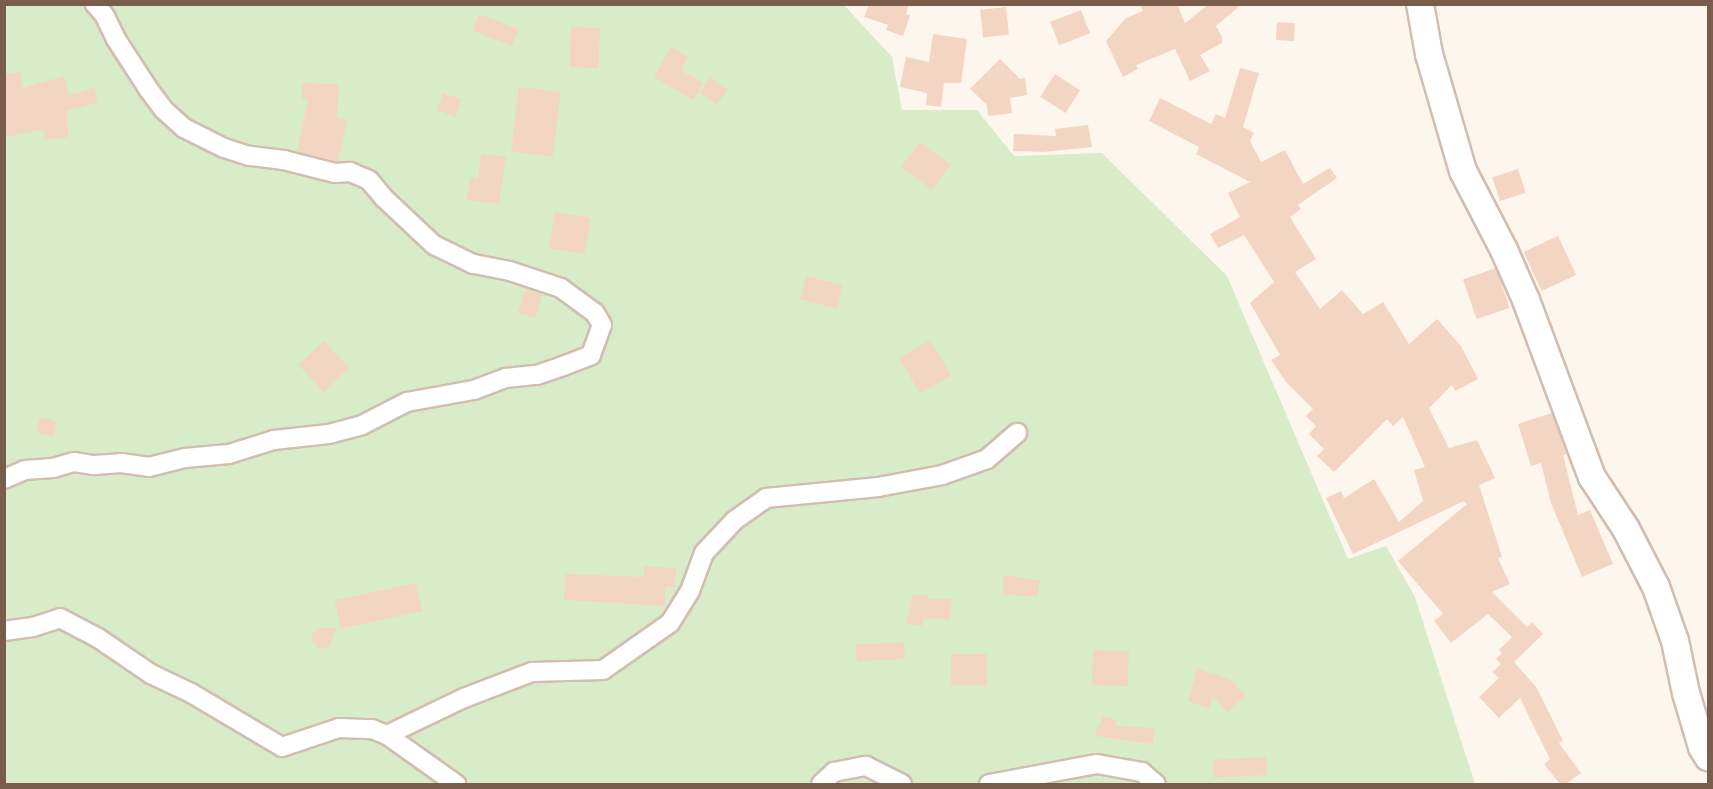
<!DOCTYPE html>
<html>
<head>
<meta charset="utf-8">
<style>
  body { margin:0 }
  #map { position:relative; width:1713px; height:789px; overflow:hidden; background:#fdf6ec; font-family:Karla,sans-serif }
  div>[style] { position:absolute }
  [style*='--x'] { left:calc(var(--x)*1px); top:calc(var(--y)*1px); width:calc(var(--w)*1px); rotate:calc(var(--a)*1deg) }
  .green>* { inset:0; background:#d8ecc9 }
  .building>* { inset:0; background:#f3d5c3; transform-origin:0 0 }
  .roads { filter:drop-shadow(2px 0 #d1beb0) drop-shadow(-2px 0 #d1beb0) drop-shadow(0 2px #d1beb0) drop-shadow(0 -2px #d1beb0) }
  .street>* { height:18px; margin:-9px; padding:0 9px; transform-origin:9px; border-radius:9px; background:#fff }
  .secondary>* { height:26px; margin:-13px; padding:0 13px; transform-origin:13px; border-radius:13px; background:#fff }
  span { translate:-50% -50%; white-space:nowrap; text-align:center; line-height:1.15; -webkit-text-stroke:5px #fffaf3; paint-order:stroke }
  .frame { position:absolute; inset:0; border:6px solid #7a5c4d; pointer-events:none }
</style>
</head>
<body>
<div id="map">
  <div class="green">
    <div style="clip-path:polygon(5px 4px,844px 5px,892px 57px,902px 110px,977px 110px,1014px 156px,1102px 153px,1227px 276px,1348px 559px,1386px 546px,1415px 597px,1475px 784px,5px 784px)"></div>
  </div>
  <div class="building">
    <div style="clip-path:polygon(869px 4px,909px 4px,906px 14px,910px 15px,903px 36px,886px 30px,888px 25px,864px 17px)"></div>
    <div style="clip-path:polygon(1139px 4px,1177px 4px,1185px 23px,1209px 4px,1242px 4px,1216px 26px,1222px 37px,1222px 43px,1200px 55px,1210px 71px,1190px 81px,1175px 49px,1136px 65px,1138px 69px,1123px 77px,1106px 41px,1126px 18px,1143px 11px)"></div>
    <div style="left:1006px;top:7px;width:28px;height:26px;rotate:84deg"></div>
    <div style="left:1081px;top:10px;width:25px;height:33px;rotate:69deg"></div>
    <div style="left:479px;top:14px;width:42px;height:18px;rotate:21deg"></div>
    <div style="left:1277px;top:22px;width:18px;height:18px;rotate:3deg"></div>
    <div style="left:571px;top:27px;width:29px;height:40px;rotate:2deg"></div>
    <div style="clip-path:polygon(933px 34px,967px 39px,961px 83px,944px 83px,941px 107px,926px 105px,927px 93px,900px 87px,906px 57px,929px 62px)"></div>
    <div style="clip-path:polygon(671px 47px,688px 57px,680px 70px,703px 83px,693px 100px,654px 77px)"></div>
    <div style="clip-path:polygon(1000px 59px,1020px 79px,1025px 78px,1027px 95px,1010px 98px,1012px 113px,988px 116px,987px 105px,970px 89px)"></div>
    <div style="clip-path:polygon(1240px 68px,1259px 73px,1243px 127px,1254px 133px,1250px 141px,1261px 162px,1285px 150px,1303px 184px,1330px 168px,1337px 178px,1298px 205px,1301px 209px,1290px 217px,1316px 259px,1295px 272px,1320px 309px,1342px 290px,1363px 314px,1383px 302px,1409px 344px,1437px 319px,1461px 346px,1478px 379px,1455px 391px,1452px 385px,1429px 408px,1449px 448px,1477px 440px,1495px 478px,1479px 485px,1502px 557px,1498px 558px,1510px 584px,1492px 592px,1527px 627px,1532px 622px,1543px 634px,1514px 662px,1537px 688px,1563px 741px,1559px 743px,1581px 773px,1566px 784px,1560px 784px,1544px 764px,1550px 759px,1520px 698px,1499px 718px,1479px 697px,1499px 678px,1492px 672px,1501px 664px,1496px 659px,1502px 653px,1499px 650px,1512px 637px,1488px 614px,1451px 643px,1434px 621px,1443px 614px,1398px 561px,1467px 504px,1464px 501px,1353px 554px,1326px 498px,1341px 491px,1344px 498px,1374px 479px,1399px 522px,1423px 501px,1414px 470px,1425px 467px,1403px 417px,1393px 426px,1387px 419px,1334px 472px,1317px 456px,1324px 449px,1309px 434px,1316px 426px,1306px 416px,1313px 409px,1286px 382px,1271px 360px,1280px 355px,1250px 303px,1274px 282px,1244px 235px,1218px 248px,1210px 234px,1240px 217px,1228px 193px,1250px 182px,1196px 154px,1199px 147px,1149px 121px,1160px 98px,1211px 124px,1216px 114px,1225px 118px)"></div>
    <div style="clip-path:polygon(20px 72px,23px 88px,64px 76px,69px 95px,94px 88px,98px 102px,67px 111px,68px 137px,45px 140px,43px 130px,4px 137px,4px 75px)"></div>
    <div style="left:1055px;top:74px;width:30px;height:27px;rotate:33deg"></div>
    <div style="left:711px;top:77px;width:21px;height:19px;rotate:37deg"></div>
    <div style="clip-path:polygon(302px 83px,339px 84px,337px 117px,347px 120px,338px 162px,297px 152px,308px 99px,302px 99px)"></div>
    <div style="left:519px;top:87px;width:42px;height:65px;rotate:7deg"></div>
    <div style="left:443px;top:93px;width:20px;height:18px;rotate:20deg"></div>
    <div style="clip-path:polygon(1088px 125px,1092px 147px,1043px 152px,1013px 151px,1014px 134px,1056px 136px,1055px 129px)"></div>
    <div style="left:920px;top:142px;width:38px;height:31px;rotate:37deg"></div>
    <div style="clip-path:polygon(481px 154px,506px 157px,499px 204px,467px 200px,470px 177px,478px 179px)"></div>
    <div style="left:1518px;top:169px;width:25px;height:27px;rotate:72deg"></div>
    <div style="left:555px;top:212px;width:36px;height:37px;rotate:9deg"></div>
    <div style="left:1558px;top:236px;width:43px;height:38px;rotate:65deg"></div>
    <div style="left:1496px;top:268px;width:42px;height:35px;rotate:71deg"></div>
    <div style="left:806px;top:276px;width:38px;height:24px;rotate:14deg"></div>
    <div style="left:525px;top:289px;width:18px;height:25px;rotate:16deg"></div>
    <div style="left:930px;top:340px;width:41px;height:36px;rotate:59deg"></div>
    <div style="left:324px;top:341px;width:37px;height:35px;rotate:47deg"></div>
    <div style="clip-path:polygon(1552px 413px,1567px 454px,1563px 455px,1578px 515px,1590px 510px,1613px 564px,1582px 577px,1551px 503px,1541px 463px,1531px 466px,1518px 424px)"></div>
    <div style="left:40px;top:417px;width:18px;height:15px;rotate:16deg"></div>
    <div style="clip-path:polygon(644px 566px,676px 568px,675px 587px,665px 587px,665px 606px,564px 600px,565px 574px,644px 577px)"></div>
    <div style="clip-path:polygon(1003px 575px,1040px 581px,1037px 596px,1003px 595px)"></div>
    <div style="left:416px;top:583px;width:29px;height:83px;rotate:78deg"></div>
    <div style="clip-path:polygon(913px 594px,929px 596px,928px 599px,952px 599px,949px 620px,924px 618px,922px 626px,906px 623px)"></div>
    <div style="clip-path:polygon(320px 628px,336px 628px,331px 643px,326px 648px,319px 649px,312px 641px,312px 634px)"></div>
    <div style="left:904px;top:642px;width:17px;height:48px;rotate:87deg"></div>
    <div style="left:1093px;top:650px;width:36px;height:35px;rotate:2deg"></div>
    <div style="left:951px;top:654px;width:36px;height:31px"></div>
    <div style="clip-path:polygon(1197px 669px,1230px 679px,1246px 696px,1227px 712px,1213px 696px,1209px 708px,1188px 701px)"></div>
    <div style="clip-path:polygon(1102px 717px,1117px 720px,1116px 726px,1154px 728px,1153px 744px,1096px 736px,1097px 725px,1100px 725px)"></div>
    <div style="left:1266px;top:757px;width:18px;height:53px;rotate:87deg"></div>
  </div>
  <div class="roads">
    <div class="street">
      <div style="--x:4;--y:479;--w:23;--a:-23"></div>
      <div style="--x:25;--y:470;--w:28;--a:-4"></div>
      <div style="--x:53;--y:468;--w:22;--a:-16"></div>
      <div style="--x:74;--y:462;--w:20;--a:9"></div>
      <div style="--x:94;--y:465;--w:27;--a:-4"></div>
      <div style="--x:121;--y:463;--w:28;--a:8"></div>
      <div style="--x:149;--y:467;--w:37;--a:-14"></div>
      <div style="--x:185;--y:458;--w:44;--a:-5.2"></div>
      <div style="--x:229;--y:454;--w:47;--a:-17.3"></div>
      <div style="--x:274;--y:440;--w:55;--a:-6.2"></div>
      <div style="--x:329;--y:434;--w:34;--a:-15"></div>
      <div style="--x:362;--y:425;--w:51;--a:-27.1"></div>
      <div style="--x:407;--y:402;--w:68;--a:-10.2"></div>
      <div style="--x:474;--y:390;--w:34;--a:-21"></div>
      <div style="--x:506;--y:378;--w:31;--a:-6"></div>
      <div style="--x:537;--y:375;--w:28;--a:-19"></div>
      <div style="--x:563;--y:366;--w:30;--a:-21"></div>
      <div style="--x:591;--y:355;--w:32;--a:-70"></div>
      <div style="--x:602;--y:325;--w:14;--a:-120"></div>
      <div style="--x:595;--y:313;--w:42;--a:-143.7"></div>
      <div style="--x:561;--y:288;--w:54;--a:-161.6"></div>
      <div style="--x:510;--y:271;--w:38;--a:-169"></div>
      <div style="--x:473;--y:264;--w:43;--a:-154"></div>
      <div style="--x:434;--y:245;--w:69;--a:-136.8"></div>
      <div style="--x:384;--y:198;--w:23;--a:-130"></div>
      <div style="--x:369;--y:180;--w:21;--a:-157"></div>
      <div style="--x:350;--y:172;--w:15;--a:176"></div>
      <div style="--x:335;--y:173;--w:53;--a:-165.7"></div>
      <div style="--x:284;--y:160;--w:35;--a:-173"></div>
      <div style="--x:249;--y:156;--w:26;--a:-162"></div>
      <div style="--x:224;--y:148;--w:45;--a:-153.4"></div>
      <div style="--x:184;--y:128;--w:27;--a:-138"></div>
      <div style="--x:164;--y:110;--w:25;--a:-127"></div>
      <div style="--x:149;--y:90;--w:61;--a:-122.9"></div>
      <div style="--x:116;--y:39;--w:25;--a:-116"></div>
      <div style="--x:105;--y:16;--w:16;--a:-130"></div>
      <div style="--x:4;--y:631;--w:29;--a:-8"></div>
      <div style="--x:33;--y:627;--w:28;--a:-18"></div>
      <div style="--x:60;--y:618;--w:43;--a:27.8"></div>
      <div style="--x:98;--y:638;--w:64;--a:34.2"></div>
      <div style="--x:151;--y:674;--w:44;--a:25.4"></div>
      <div style="--x:191;--y:693;--w:106;--a:30.7"></div>
      <div style="--x:282;--y:747;--w:60;--a:-18.4"></div>
      <div style="--x:339;--y:728;--w:33;--a:2"></div>
      <div style="--x:372;--y:729;--w:16;--a:22"></div>
      <div style="--x:387;--y:735;--w:85;--a:35.4"></div>
      <div style="--x:387;--y:735;--w:85;--a:-25.7"></div>
      <div style="--x:464;--y:698;--w:73;--a:-20.9"></div>
      <div style="--x:532;--y:672;--w:71;--a:-1.6"></div>
      <div style="--x:603;--y:670;--w:82;--a:-35"></div>
      <div style="--x:670;--y:623;--w:38;--a:-58"></div>
      <div style="--x:690;--y:591;--w:40;--a:-69.8"></div>
      <div style="--x:704;--y:553;--w:45;--a:-46.8"></div>
      <div style="--x:735;--y:520;--w:38;--a:-35"></div>
      <div style="--x:766;--y:498;--w:113;--a:-5.6"></div>
      <div style="--x:878;--y:487;--w:65;--a:-10.6"></div>
      <div style="--x:942;--y:475;--w:48;--a:-19.6"></div>
      <div style="--x:987;--y:459;--w:40;--a:-41"></div>
      <div style="--x:821;--y:784;--w:18;--a:-43"></div>
      <div style="--x:834;--y:772;--w:33;--a:-11"></div>
      <div style="--x:866;--y:766;--w:40;--a:26.6"></div>
      <div style="--x:989;--y:784;--w:110;--a:-10.5"></div>
      <div style="--x:1097;--y:764;--w:46;--a:10.1"></div>
      <div style="--x:1142;--y:772;--w:18;--a:41"></div>
    </div>
    <div class="secondary">
      <div style="--x:1420;--y:4;--w:51;--a:79.8"></div>
      <div style="--x:1429;--y:54;--w:122;--a:73.8"></div>
      <div style="--x:1463;--y:171;--w:89;--a:62.6"></div>
      <div style="--x:1504;--y:250;--w:55;--a:66.3"></div>
      <div style="--x:1526;--y:300;--w:189;--a:69.6"></div>
      <div style="--x:1592;--y:477;--w:62;--a:56.8"></div>
      <div style="--x:1626;--y:529;--w:65;--a:62.7"></div>
      <div style="--x:1656;--y:587;--w:57;--a:70.6"></div>
      <div style="--x:1675;--y:641;--w:53;--a:78.1"></div>
      <div style="--x:1686;--y:693;--w:56;--a:73.5"></div>
      <div style="--x:1702;--y:747;--w:12;--a:59"></div>
    </div>
  </div>
  <div class="frame"></div>
</div>
</body>
</html>
